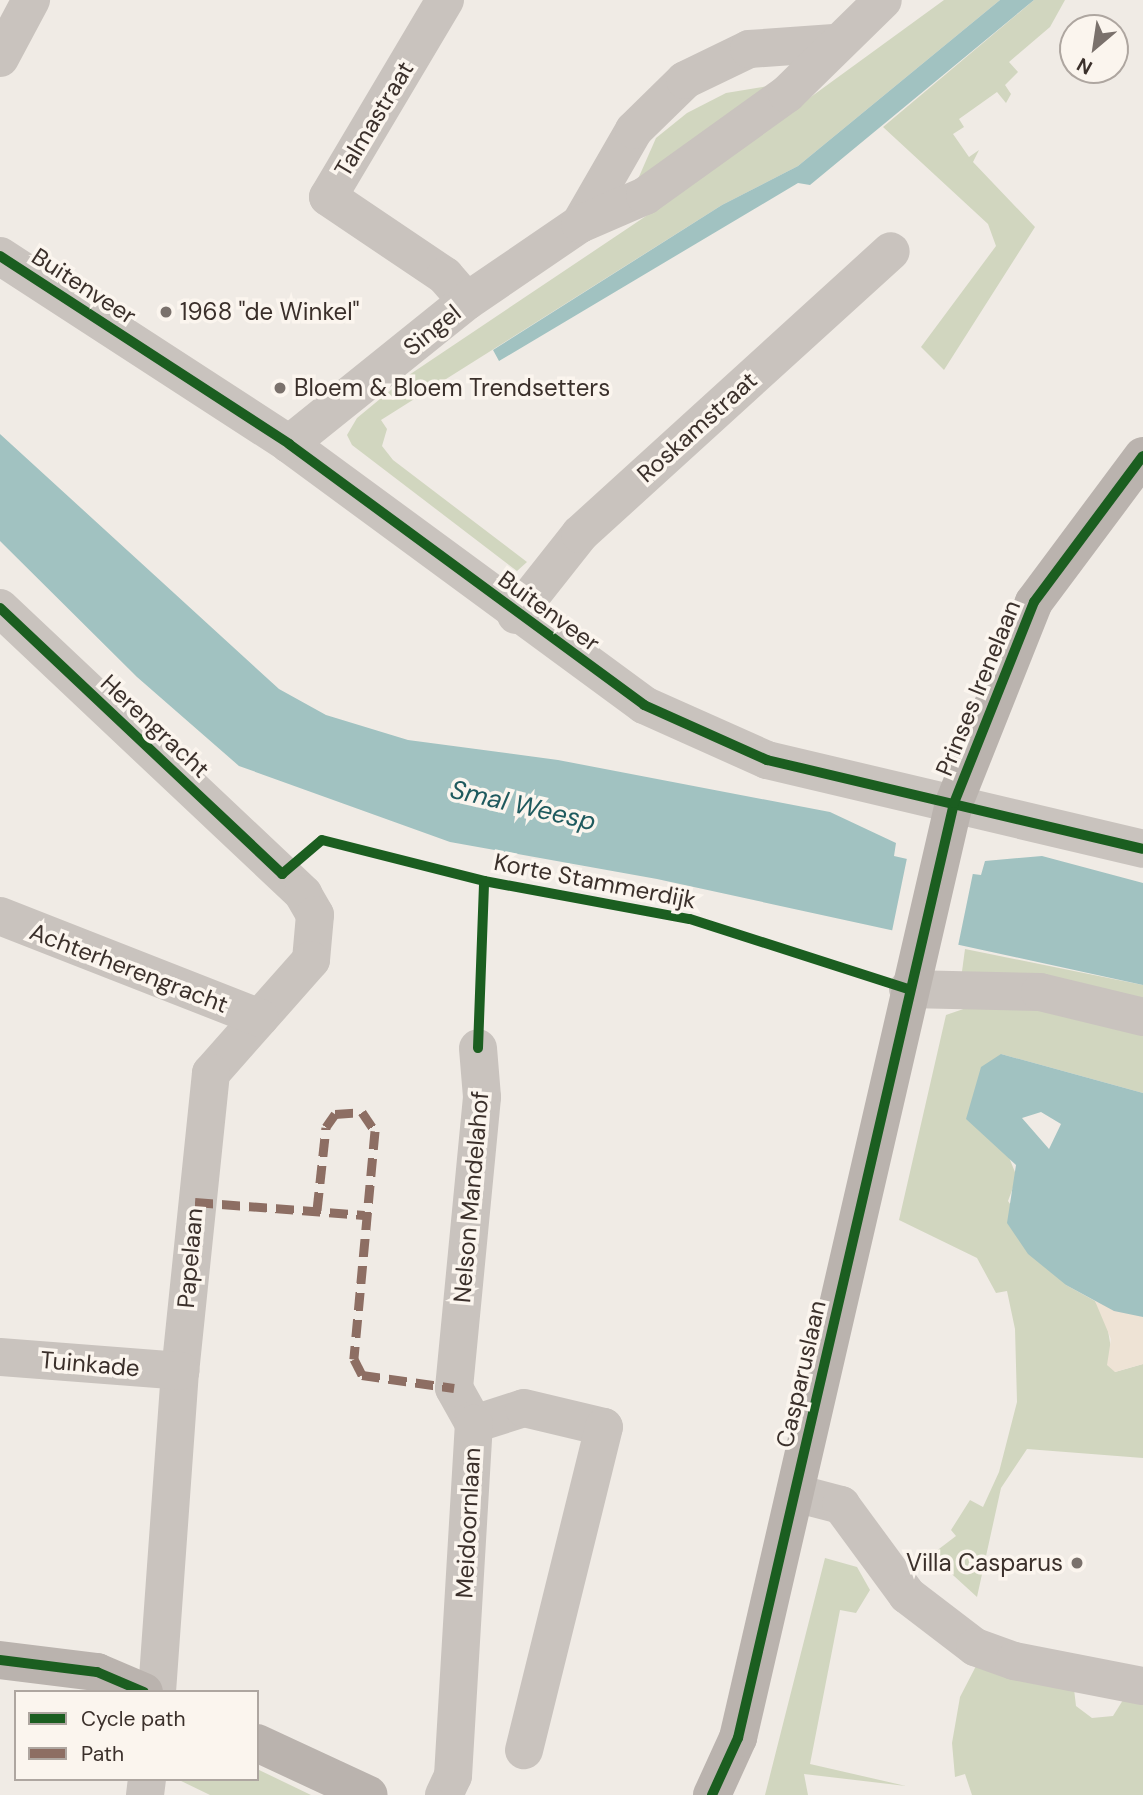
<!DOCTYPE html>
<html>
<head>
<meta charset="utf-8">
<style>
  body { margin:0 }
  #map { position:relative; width:1143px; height:1795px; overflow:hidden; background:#f0ebe5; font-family:"DM Sans",sans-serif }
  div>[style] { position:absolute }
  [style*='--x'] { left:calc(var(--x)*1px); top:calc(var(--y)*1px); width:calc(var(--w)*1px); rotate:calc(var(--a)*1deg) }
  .green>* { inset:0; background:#d1d6bf }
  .plaza>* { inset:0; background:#eee3d5 }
  .water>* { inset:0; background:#a1c2c1 }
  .pier>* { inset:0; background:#f0ebe5 }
  .street>* { height:38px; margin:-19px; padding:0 19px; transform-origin:19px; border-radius:19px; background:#c9c3be }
  .secondary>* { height:38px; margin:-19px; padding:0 19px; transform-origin:19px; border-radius:19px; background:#bab3ae }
  .quiet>* { height:9px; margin-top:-4.5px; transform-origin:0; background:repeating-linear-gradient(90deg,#8d6e63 0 18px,transparent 0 27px) }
  .cycleway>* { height:10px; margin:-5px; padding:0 5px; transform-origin:5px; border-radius:5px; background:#1b5e20 }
  .dots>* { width:19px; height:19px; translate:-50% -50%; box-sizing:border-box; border:4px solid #fbf5ee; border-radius:50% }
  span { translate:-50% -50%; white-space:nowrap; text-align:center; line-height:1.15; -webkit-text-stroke:7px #fbf5ee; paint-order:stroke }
  .street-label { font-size:24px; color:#3b302b }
  .poi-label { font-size:24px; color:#3b302b }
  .left { translate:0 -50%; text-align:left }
  .right { translate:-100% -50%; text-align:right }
  .water-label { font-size:26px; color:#1f5a5e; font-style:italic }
  .legend { position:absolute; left:14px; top:1690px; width:245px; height:91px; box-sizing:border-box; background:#fbf5ee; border:2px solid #aea6a0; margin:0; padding:9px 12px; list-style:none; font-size:21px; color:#3b302b }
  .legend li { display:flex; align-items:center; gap:14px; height:35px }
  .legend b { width:35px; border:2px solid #aea6a0 }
  .north { position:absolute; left:1059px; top:14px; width:70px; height:70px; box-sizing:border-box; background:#fbf5ee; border:2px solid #aea6a0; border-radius:50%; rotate:209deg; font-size:19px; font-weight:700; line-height:28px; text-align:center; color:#3b302b }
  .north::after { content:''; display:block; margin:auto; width:24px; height:32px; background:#7a716c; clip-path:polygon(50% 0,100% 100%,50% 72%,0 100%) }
</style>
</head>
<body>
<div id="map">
  <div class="green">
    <div style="clip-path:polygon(944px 0,1000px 0,798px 166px,722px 205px,381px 420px,387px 429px,382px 446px,393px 460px,527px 562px,517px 571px,352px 445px,347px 435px,357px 418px,409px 375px,661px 206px)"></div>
    <div style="clip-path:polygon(1034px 0,1065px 0,1050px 27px,1009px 62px,1018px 72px,1005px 85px,1011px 94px,1006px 103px,997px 92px,959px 119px,964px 127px,953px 134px,969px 157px,979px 150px,973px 162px,1035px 227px,944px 370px,921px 347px,996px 246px,988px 224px,883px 127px)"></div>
    <div style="clip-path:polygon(775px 85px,634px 188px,656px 138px,687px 113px,726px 93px)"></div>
    <div style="clip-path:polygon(965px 949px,1143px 985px,1143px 1009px,961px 979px)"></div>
    <div style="clip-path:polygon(1020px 1003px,1143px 1027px,1143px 1093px,1001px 1054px,1006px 1150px,1017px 1177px,1008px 1201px,1066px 1285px,1095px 1301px,1106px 1319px,1115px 1372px,1143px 1364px,1143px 1458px,1027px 1449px,1001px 1488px,977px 1597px,931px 1555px,956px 1536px,951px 1530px,970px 1500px,983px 1507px,999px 1472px,1017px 1402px,1015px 1329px,1007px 1291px,996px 1293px,977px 1258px,899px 1220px,946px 1015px,975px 1005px)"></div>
    <div style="clip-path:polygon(825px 1558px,857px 1567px,870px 1590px,856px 1613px,840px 1610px,810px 1764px,906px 1786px,804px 1774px,808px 1795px,765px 1795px)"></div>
    <div style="clip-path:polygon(976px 1666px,1074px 1689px,1076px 1706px,1092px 1718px,1113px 1716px,1123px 1700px,1143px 1704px,1143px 1795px,972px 1795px,965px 1774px,955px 1777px,952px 1743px,960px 1697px)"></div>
    <div style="clip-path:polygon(257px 1769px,311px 1795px,210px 1795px,177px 1779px,257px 1779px)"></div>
  </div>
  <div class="plaza">
    <div style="clip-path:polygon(1095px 1301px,1143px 1317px,1143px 1364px,1115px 1372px,1107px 1365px,1111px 1339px)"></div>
  </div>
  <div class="water">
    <div style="clip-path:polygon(1000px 0,1034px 0,810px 185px,798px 183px,499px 361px,493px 350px,722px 205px,798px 166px)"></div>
    <div style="clip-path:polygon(0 434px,279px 689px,326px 715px,408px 740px,558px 760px,830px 812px,896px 843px,894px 856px,973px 874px,981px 875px,985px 861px,1042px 856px,1143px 883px,1143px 985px,657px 879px,450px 842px,239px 766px,137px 677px,0 541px)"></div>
    <div style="clip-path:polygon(evenodd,1001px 1054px,1143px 1093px,1143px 1317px,1114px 1311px,1066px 1285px,1028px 1254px,1007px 1223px,1016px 1165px,966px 1119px,981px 1067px,1001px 1054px,1041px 1112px,1061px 1124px,1049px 1149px,1022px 1118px,1041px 1112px)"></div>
  </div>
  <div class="pier">
    <div style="clip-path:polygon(907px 858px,973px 873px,957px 951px,883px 935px,891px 936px)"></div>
  </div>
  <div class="street">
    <div style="--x:445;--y:0;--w:229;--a:120.7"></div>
    <div style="--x:328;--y:197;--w:141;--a:34"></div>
    <div style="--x:445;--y:276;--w:33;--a:49"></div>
    <div style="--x:0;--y:58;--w:66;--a:-61.9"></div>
    <div style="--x:580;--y:224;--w:108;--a:-60.1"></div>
    <div style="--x:634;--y:130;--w:71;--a:-44.4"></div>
    <div style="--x:685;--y:80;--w:71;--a:-25.8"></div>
    <div style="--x:749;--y:49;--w:85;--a:-4"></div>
    <div style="--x:0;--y:256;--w:345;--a:33"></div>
    <div style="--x:289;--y:444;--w:441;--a:36.3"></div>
    <div style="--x:644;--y:705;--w:135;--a:24.1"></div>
    <div style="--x:767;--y:760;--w:386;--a:13.3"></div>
    <div style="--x:289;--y:444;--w:228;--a:-38.8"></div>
    <div style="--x:467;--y:301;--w:137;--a:-34.3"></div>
    <div style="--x:580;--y:224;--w:71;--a:-23.3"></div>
    <div style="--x:645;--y:196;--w:175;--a:-35.7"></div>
    <div style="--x:787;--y:94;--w:134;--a:-44.4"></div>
    <div style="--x:0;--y:608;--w:417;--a:43.3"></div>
    <div style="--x:303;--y:894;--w:24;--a:60"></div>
    <div style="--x:315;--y:915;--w:45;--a:95.1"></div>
    <div style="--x:311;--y:960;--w:151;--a:131.5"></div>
    <div style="--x:211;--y:1073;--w:300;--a:95.9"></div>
    <div style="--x:180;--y:1371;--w:322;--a:94.1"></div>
    <div style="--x:516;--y:615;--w:103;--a:-51.7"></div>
    <div style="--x:580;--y:534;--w:420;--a:-42.3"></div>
    <div style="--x:0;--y:916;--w:279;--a:21.4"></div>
    <div style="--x:908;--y:989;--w:132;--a:1.3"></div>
    <div style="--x:1040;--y:992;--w:106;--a:13.6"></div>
    <div style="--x:0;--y:1357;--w:181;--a:4.4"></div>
    <div style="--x:474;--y:1424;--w:52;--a:-17.7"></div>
    <div style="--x:524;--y:1408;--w:82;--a:13.4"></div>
    <div style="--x:604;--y:1427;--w:333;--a:103.9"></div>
    <div style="--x:474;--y:1424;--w:41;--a:-119.1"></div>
    <div style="--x:454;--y:1388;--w:292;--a:-84.5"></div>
    <div style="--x:482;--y:1097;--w:49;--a:-94.7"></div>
    <div style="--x:795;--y:1493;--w:48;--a:14.6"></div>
    <div style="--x:841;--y:1505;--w:112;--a:53.7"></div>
    <div style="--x:907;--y:1595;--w:86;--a:37.4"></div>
    <div style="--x:975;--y:1647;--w:41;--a:19.7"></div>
    <div style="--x:1014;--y:1661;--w:131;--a:11"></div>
    <div style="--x:145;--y:1795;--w:16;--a:-83"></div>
    <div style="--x:444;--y:1795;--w:21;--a:-65"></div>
    <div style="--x:453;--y:1776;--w:353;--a:-86.6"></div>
  </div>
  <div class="secondary">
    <div style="--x:0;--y:1660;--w:98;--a:7.1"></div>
    <div style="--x:97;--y:1672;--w:51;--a:23.1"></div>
    <div style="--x:257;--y:1743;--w:123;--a:24.9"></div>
    <div style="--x:712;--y:1795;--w:63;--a:-65.5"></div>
    <div style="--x:738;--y:1738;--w:960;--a:-76.99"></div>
    <div style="--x:954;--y:803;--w:216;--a:-68.3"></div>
    <div style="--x:1034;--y:602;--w:182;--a:-53.3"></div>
  </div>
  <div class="quiet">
    <div style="--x:195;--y:1202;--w:170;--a:4.4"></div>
    <div style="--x:317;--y:1210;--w:83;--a:-83.8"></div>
    <div style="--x:326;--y:1127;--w:16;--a:-55"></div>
    <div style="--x:335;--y:1114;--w:27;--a:-4"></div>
    <div style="--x:362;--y:1112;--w:23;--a:56"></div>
    <div style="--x:375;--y:1131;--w:229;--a:95.3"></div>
    <div style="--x:354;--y:1359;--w:18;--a:63"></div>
    <div style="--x:362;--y:1375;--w:93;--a:8"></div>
  </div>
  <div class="cycleway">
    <div style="--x:0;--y:256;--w:345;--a:33"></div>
    <div style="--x:289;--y:444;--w:441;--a:36.3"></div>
    <div style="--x:644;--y:705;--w:135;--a:24.1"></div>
    <div style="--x:767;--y:760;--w:386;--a:13.3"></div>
    <div style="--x:0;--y:608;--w:388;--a:43.3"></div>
    <div style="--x:282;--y:874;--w:52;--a:-40.4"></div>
    <div style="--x:322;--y:840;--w:167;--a:14.2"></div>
    <div style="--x:484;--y:881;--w:209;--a:10.5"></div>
    <div style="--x:690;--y:919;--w:229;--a:17.8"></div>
    <div style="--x:478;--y:1048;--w:167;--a:-87.9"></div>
    <div style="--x:0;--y:1660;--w:98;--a:7.1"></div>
    <div style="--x:97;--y:1672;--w:51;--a:23.1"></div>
    <div style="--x:712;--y:1795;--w:63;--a:-65.5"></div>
    <div style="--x:738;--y:1738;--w:960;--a:-76.99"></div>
    <div style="--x:954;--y:803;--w:216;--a:-68.3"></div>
    <div style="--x:1034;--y:602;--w:182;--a:-53.3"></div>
  </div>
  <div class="dots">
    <div style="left:166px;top:312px;background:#7a716c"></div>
    <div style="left:280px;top:388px;background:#7a716c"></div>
    <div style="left:1077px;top:1563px;background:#7a716c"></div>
  </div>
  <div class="street-label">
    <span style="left:374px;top:119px;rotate:-59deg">Talmastraat</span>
    <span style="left:84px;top:286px;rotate:33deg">Buitenveer</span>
    <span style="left:432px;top:330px;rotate:-39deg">Singel</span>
    <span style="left:697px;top:427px;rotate:-42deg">Roskamstraat</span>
    <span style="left:549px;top:611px;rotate:36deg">Buitenveer</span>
    <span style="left:978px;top:688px;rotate:-68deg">Prinses Irenelaan</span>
    <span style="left:155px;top:726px;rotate:43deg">Herengracht</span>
    <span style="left:595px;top:881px;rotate:11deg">Korte Stammerdijk</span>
    <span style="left:129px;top:968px;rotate:21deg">Achterherengracht</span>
    <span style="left:471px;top:1197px;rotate:-85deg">Nelson Mandelahof</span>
    <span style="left:190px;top:1258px;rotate:-85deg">Papelaan</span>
    <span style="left:90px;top:1364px;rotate:5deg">Tuinkade</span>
    <span style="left:801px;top:1374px;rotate:-77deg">Casparuslaan</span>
    <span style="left:468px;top:1523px;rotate:-87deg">Meidoornlaan</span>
  </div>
  <div class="poi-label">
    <span class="left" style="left:180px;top:312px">1968 "de Winkel"</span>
    <span class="left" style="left:294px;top:388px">Bloem &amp; Bloem Trendsetters</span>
    <span class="right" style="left:1063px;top:1563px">Villa Casparus</span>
  </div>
  <div class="water-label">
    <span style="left:523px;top:806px;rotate:13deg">Smal Weesp</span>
  </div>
  <ul class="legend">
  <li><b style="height:9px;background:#1b5e20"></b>Cycle path</li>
  <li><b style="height:9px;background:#8d6e63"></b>Path</li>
  </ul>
  <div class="north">N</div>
</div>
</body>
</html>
